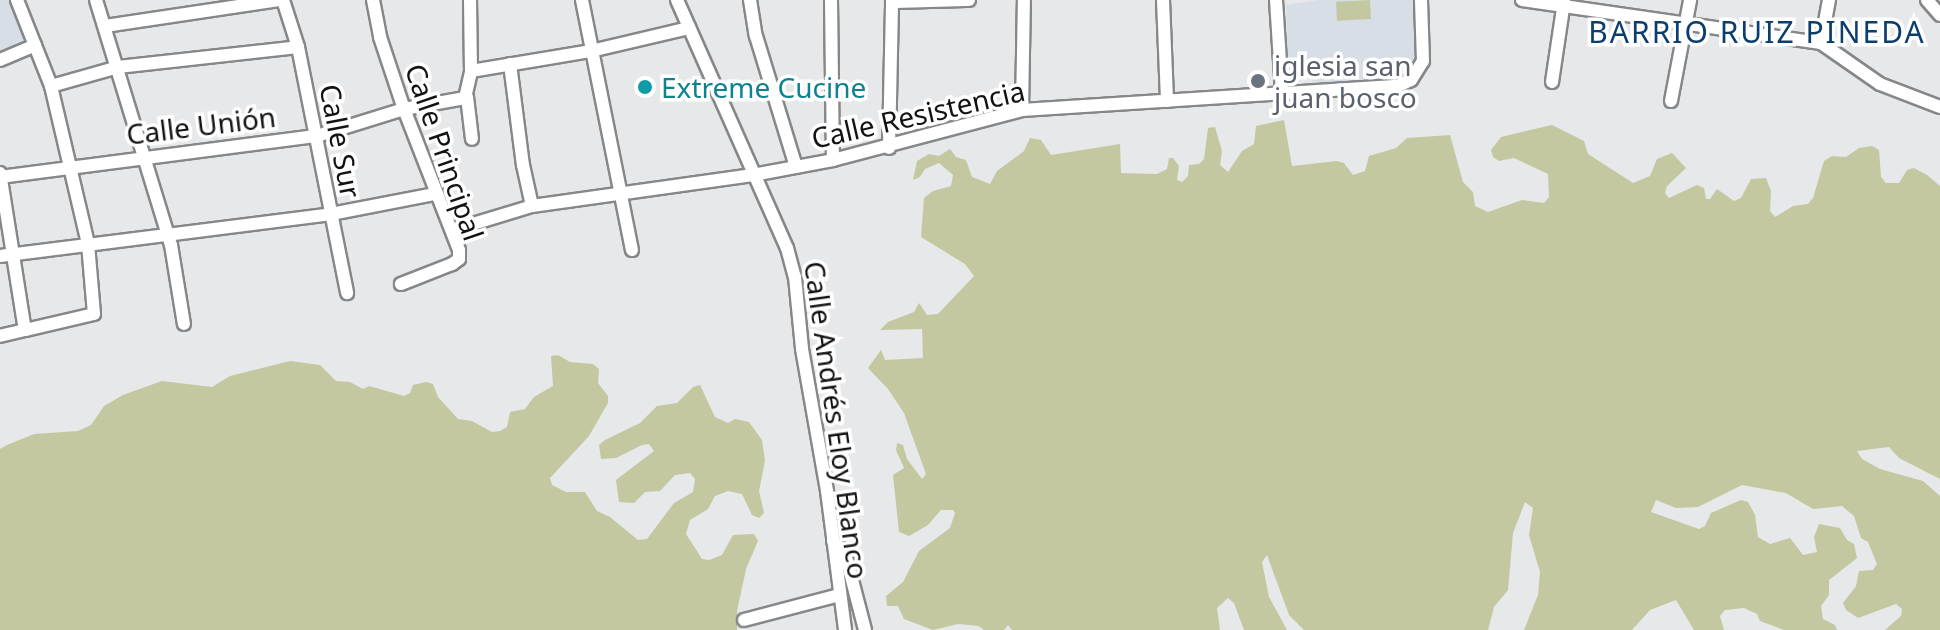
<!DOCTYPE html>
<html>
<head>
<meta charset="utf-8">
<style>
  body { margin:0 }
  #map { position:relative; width:1940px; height:630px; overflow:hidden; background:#e6e8ea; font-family:"Noto Sans",sans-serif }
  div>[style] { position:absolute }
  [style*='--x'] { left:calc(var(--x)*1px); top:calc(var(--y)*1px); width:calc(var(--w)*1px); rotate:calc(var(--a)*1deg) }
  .built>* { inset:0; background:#d7dee6 }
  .green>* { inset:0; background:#c3c8a0; transform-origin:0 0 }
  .roads { filter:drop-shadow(2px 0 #858789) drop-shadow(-2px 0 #858789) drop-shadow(0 2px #858789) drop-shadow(0 -2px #858789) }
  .minor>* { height:12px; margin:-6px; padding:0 6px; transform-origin:6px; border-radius:6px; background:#fff }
  .dots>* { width:22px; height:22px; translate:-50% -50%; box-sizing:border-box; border:4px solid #fff; border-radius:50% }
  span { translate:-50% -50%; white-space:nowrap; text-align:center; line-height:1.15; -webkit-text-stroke:7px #fff; paint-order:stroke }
  .worship-label { font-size:28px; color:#5b616d }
  .left { translate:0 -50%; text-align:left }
  .culture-label { font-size:28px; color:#0d838f }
  .street-label { font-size:28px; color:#121213 }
  .neighbourhood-label { font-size:30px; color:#0b3d6f; letter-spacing:2px }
</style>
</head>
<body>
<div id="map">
  <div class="built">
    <div style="clip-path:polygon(0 0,11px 0,28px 42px,0 52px)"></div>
    <div style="clip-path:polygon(1319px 0,1419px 0,1418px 62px,1399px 82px,1313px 87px,1312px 75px,1288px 75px,1286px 5px)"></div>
  </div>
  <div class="green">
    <div style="left:1370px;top:0;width:19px;height:34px;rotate:87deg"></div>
    <div style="clip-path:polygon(1284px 120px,1292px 166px,1337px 161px,1344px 163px,1353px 175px,1365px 171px,1369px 156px,1396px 148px,1407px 138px,1450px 135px,1463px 182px,1473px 192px,1475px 206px,1488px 212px,1522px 200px,1544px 203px,1549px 197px,1548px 174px,1514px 158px,1499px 161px,1493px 157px,1491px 150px,1501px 137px,1552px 125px,1584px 141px,1588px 154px,1633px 183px,1650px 176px,1657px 159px,1672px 153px,1686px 168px,1667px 186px,1665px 193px,1669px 198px,1697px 185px,1704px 188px,1706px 199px,1710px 199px,1717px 189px,1734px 201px,1741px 198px,1751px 179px,1766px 178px,1771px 191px,1770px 211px,1775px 217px,1793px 206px,1808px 204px,1813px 198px,1824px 161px,1832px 156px,1846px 157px,1859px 148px,1872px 146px,1879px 150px,1881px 177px,1886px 183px,1899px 183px,1907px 170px,1914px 168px,1927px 175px,1940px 186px,1940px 479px,1899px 458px,1889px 447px,1857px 451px,1862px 459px,1880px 469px,1923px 481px,1940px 496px,1940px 630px,1885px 630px,1901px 616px,1902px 609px,1896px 604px,1858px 618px,1846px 610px,1843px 603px,1856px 586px,1859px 571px,1873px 570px,1877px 564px,1868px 542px,1861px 538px,1854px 516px,1842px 506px,1813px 509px,1786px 493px,1742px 485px,1698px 507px,1676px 508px,1656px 500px,1651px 512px,1699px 529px,1705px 526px,1711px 513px,1741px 500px,1748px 502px,1755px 515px,1758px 537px,1770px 544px,1790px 538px,1803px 555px,1817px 552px,1814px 537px,1819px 524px,1840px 528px,1847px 540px,1854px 544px,1857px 558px,1829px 580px,1829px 595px,1821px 606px,1823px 619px,1835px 625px,1837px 630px,1784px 630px,1760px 621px,1757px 614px,1744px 608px,1725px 610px,1720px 616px,1724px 630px,1694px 630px,1676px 600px,1650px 610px,1632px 630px,1524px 630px,1538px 595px,1540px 572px,1529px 535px,1533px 508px,1525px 502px,1513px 533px,1508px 590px,1494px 607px,1488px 630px,1304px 630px,1289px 615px,1267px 555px,1262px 562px,1269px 597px,1287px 630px,1244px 630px,1234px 603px,1228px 598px,1217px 608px,1220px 630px,1012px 630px,1008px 625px,1004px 630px,984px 630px,979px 626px,958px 624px,933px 630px,904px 619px,898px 606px,887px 606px,886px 596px,903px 582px,919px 551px,950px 528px,955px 513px,953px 510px,941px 510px,928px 525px,909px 536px,899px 532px,893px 475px,904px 468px,896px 450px,897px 443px,903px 445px,907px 459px,922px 479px,926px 474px,904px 413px,888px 389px,868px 368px,881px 350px,885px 360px,923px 358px,922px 329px,880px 330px,888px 322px,914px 312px,919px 303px,927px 315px,938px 314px,974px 276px,965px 264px,921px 237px,924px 198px,933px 191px,951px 186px,953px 175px,939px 163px,925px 169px,920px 177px,913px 180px,917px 161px,929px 154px,939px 156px,950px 149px,956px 157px,966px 160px,972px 177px,990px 184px,997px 171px,1024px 151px,1030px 138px,1041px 140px,1051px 155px,1120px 144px,1121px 173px,1157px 174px,1167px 169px,1169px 158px,1173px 158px,1179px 166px,1177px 180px,1182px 182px,1188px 176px,1189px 165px,1199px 164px,1204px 159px,1208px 128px,1215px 127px,1222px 151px,1220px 165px,1228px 172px,1242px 151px,1254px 144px,1256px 126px)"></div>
    <div style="clip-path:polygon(558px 355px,570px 362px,593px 364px,599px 369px,598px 383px,608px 396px,608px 403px,589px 436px,550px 478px,552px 485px,566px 492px,585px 492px,597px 511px,610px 517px,638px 540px,647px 539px,674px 503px,693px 492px,695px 479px,690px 473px,675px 475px,660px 491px,645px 492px,634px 503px,619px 502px,616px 480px,654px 451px,649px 444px,642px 445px,616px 458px,601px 459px,599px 445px,605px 440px,640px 423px,657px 406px,677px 403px,693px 387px,700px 385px,715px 417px,728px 423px,735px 419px,749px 422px,762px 440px,765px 461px,759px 491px,764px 513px,759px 518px,752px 515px,742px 494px,728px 491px,715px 496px,708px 509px,690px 520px,686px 534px,702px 559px,709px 560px,722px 555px,733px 535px,754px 534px,758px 541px,746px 569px,737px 611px,737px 630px,0 630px,0 449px,7px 445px,34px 434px,78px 431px,91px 425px,104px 406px,123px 395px,162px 381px,212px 387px,230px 376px,290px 361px,320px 365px,336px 381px,350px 382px,363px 389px,369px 386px,404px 396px,410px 393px,413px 385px,426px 382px,433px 384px,438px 397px,458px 419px,472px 421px,492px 432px,500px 431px,507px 427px,510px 412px,525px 409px,534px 397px,553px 386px,551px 356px)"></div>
  </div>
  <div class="roads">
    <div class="minor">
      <div style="--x:17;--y:0;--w:92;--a:68.4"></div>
      <div style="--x:51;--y:86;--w:162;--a:76.8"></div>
      <div style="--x:88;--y:244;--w:70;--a:85.1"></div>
      <div style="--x:94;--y:314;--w:71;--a:166.9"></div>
      <div style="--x:96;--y:0;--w:256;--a:73"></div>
      <div style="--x:171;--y:245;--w:80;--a:80.7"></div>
      <div style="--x:283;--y:0;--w:49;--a:72.3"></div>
      <div style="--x:298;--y:47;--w:251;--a:78.7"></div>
      <div style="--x:373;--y:0;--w:38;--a:79"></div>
      <div style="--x:380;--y:37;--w:76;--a:71.6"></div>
      <div style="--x:404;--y:109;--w:151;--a:68.7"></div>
      <div style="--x:459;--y:250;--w:9;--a:90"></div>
      <div style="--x:459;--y:259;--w:9;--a:144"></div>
      <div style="--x:452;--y:264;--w:55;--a:158.6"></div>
      <div style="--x:582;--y:0;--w:255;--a:78.7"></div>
      <div style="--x:677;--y:0;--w:271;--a:66.1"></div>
      <div style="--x:787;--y:248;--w:30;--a:75"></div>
      <div style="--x:795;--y:277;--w:72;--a:84.4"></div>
      <div style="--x:802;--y:349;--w:144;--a:80"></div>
      <div style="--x:827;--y:491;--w:140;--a:82.6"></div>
      <div style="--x:750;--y:0;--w:36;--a:81"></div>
      <div style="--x:756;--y:36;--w:137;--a:73"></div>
      <div style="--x:831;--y:0;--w:160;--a:89.3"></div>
      <div style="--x:1163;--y:0;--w:101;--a:87.7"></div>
      <div style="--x:1276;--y:0;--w:94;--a:86.3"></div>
      <div style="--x:1522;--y:0;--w:302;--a:8.2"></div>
      <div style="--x:1821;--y:43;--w:72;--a:34.8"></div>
      <div style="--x:1880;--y:84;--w:64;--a:21"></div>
      <div style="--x:1927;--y:0;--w:20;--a:49"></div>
      <div style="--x:892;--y:2;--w:77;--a:-1.5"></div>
      <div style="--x:105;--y:26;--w:176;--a:-8.5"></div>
      <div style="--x:1821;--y:43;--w:44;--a:-79.5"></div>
      <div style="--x:0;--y:60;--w:38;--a:-23"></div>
      <div style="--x:510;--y:64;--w:102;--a:82.7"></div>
      <div style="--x:523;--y:165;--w:42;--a:77.6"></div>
      <div style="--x:471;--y:71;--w:122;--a:-9.5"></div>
      <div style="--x:591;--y:51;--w:101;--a:-13.2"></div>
      <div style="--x:1552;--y:82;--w:81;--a:-81.5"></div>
      <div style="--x:51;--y:86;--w:70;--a:-15.8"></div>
      <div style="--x:118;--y:67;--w:181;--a:-6.3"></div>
      <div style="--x:467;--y:97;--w:42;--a:83.2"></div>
      <div style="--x:1671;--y:101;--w:103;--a:-79.3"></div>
      <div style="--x:1022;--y:110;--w:110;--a:-89"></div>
      <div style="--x:889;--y:148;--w:148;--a:-88.8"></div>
      <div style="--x:0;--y:173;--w:159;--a:81"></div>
      <div style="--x:25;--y:330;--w:26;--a:167"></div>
      <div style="--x:0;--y:177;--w:320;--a:-7.4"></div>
      <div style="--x:317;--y:136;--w:91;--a:-17.2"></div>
      <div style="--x:404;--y:109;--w:62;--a:-10.2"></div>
      <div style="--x:465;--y:98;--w:28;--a:-77"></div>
      <div style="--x:471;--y:71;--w:71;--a:-90.8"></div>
      <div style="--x:453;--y:230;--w:83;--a:-16.9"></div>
      <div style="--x:532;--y:206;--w:223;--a:-8"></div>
      <div style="--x:753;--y:175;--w:81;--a:-10.6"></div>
      <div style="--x:833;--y:160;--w:196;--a:-14.8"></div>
      <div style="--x:1022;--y:110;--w:377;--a:-3.7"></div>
      <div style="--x:1398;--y:86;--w:14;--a:-25"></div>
      <div style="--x:1411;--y:80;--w:22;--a:-58"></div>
      <div style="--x:1423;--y:61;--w:61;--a:-91.9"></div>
      <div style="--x:0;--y:256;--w:334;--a:-7.2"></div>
      <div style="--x:331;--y:214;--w:106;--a:-10.9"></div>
      <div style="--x:833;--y:541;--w:17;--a:45"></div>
      <div style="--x:845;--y:553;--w:80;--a:75.4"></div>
      <div style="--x:744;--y:620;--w:98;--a:-14.7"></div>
    </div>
  </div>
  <div class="dots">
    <div style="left:1258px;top:81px;background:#6b7280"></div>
    <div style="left:645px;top:87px;background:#0f9aa8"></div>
  </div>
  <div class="worship-label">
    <span class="left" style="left:1274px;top:81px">iglesia san<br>juan bosco</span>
  </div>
  <div class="culture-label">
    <span class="left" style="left:661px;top:87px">Extreme Cucine</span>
  </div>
  <div class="street-label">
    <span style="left:918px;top:114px;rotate:-13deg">Calle Resistencia</span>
    <span style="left:201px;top:125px;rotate:-7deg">Calle Unión</span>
    <span style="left:341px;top:141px;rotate:79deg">Calle Sur</span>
    <span style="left:445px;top:152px;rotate:71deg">Calle Principal</span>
    <span style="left:837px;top:420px;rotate:82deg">Calle Andrés Eloy Blanco</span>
  </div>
  <div class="neighbourhood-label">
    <span style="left:1757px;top:32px">BARRIO RUIZ PINEDA</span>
  </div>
</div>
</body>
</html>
